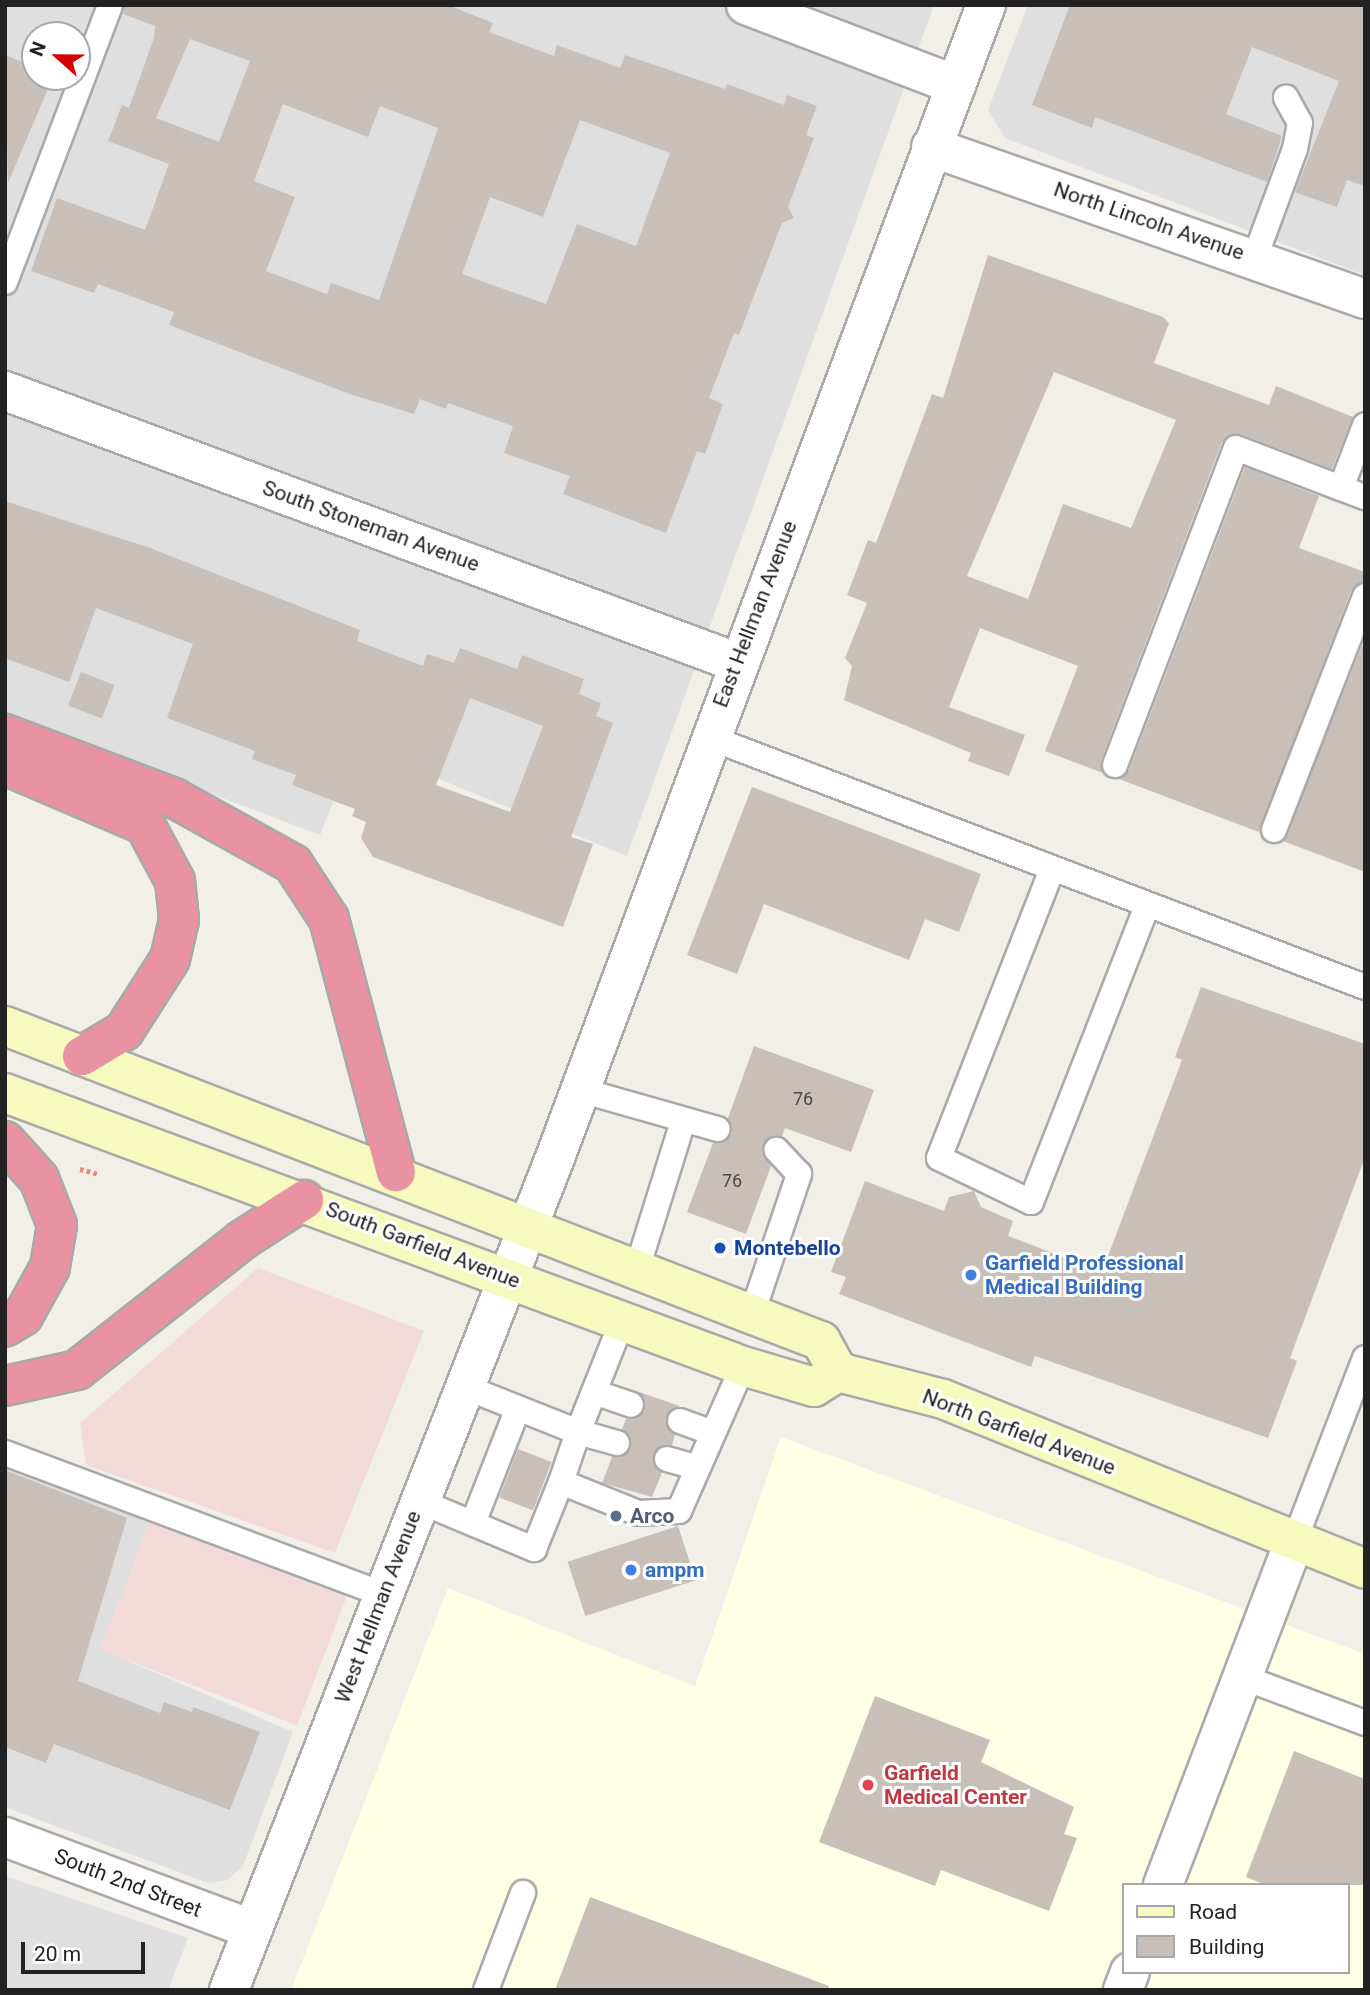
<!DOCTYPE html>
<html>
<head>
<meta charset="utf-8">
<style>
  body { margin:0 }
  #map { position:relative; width:1370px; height:1995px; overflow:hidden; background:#f2efe9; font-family:Roboto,sans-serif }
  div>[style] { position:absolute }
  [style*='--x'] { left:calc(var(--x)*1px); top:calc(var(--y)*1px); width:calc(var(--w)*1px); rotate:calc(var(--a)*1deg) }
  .residential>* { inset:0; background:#e0dfdf }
  .commercial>* { inset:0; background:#f2dad9; transform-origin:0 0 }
  .education>* { inset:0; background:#ffffe5 }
  .building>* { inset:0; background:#c7bfb8; transform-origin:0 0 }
  .path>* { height:4.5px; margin-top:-2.25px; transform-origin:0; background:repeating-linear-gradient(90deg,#fa8072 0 3.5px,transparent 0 7px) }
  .roads { filter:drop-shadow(2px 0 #a9a9a9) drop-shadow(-2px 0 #a9a9a9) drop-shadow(0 2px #a9a9a9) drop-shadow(0 -2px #a9a9a9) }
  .service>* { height:24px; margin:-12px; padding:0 12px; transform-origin:12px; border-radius:12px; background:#fff }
  .minor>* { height:38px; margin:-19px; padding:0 19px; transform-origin:19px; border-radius:19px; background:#fff }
  .tertiary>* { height:38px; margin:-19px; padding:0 19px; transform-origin:19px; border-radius:19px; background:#fff }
  .secondary>* { height:38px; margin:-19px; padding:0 19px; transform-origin:19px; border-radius:19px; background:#f7fabf }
  .motorway>* { height:38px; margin:-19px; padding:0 19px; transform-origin:19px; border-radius:19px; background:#e892a2 }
  .dots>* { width:19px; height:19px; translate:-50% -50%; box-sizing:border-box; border:4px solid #fff; border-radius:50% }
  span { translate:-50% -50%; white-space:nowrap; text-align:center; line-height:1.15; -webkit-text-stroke:6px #fff; paint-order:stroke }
  .number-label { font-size:18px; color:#4b4948 }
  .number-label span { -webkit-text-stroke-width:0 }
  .street-label { font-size:21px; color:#222 }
  .transit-label { font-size:21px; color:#164399; font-weight:700 }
  .left { translate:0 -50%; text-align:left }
  .shop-label { font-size:21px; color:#366cbe; font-weight:700 }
  .service-label { font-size:21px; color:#4e5e75; font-weight:700 }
  .health-label { font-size:21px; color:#be3a42; font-weight:700 }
  .frame { position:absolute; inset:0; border:7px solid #222; pointer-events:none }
  .legend { position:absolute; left:1122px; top:1883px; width:228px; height:91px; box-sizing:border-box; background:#fff; border:2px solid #a7a7a7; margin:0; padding:9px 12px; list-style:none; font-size:21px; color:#222 }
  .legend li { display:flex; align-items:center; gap:14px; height:35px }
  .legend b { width:35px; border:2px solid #a7a7a7 }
  .north { position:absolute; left:21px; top:21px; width:70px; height:70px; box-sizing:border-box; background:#fff; border:2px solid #a7a7a7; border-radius:50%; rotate:291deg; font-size:19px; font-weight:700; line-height:28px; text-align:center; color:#222 }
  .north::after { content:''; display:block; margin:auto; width:24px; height:32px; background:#d40000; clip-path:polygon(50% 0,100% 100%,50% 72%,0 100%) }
  .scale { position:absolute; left:21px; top:1942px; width:124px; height:32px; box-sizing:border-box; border:4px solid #222; border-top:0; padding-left:9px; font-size:21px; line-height:24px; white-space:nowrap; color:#222; -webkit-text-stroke:5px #fff; paint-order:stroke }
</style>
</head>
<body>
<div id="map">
  <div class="residential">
    <div style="clip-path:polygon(evenodd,5px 5px,934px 5px,627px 856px,356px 745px,320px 835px,5px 716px,5px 5px,35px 35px,77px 35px,77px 77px,35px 77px,35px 35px)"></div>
    <div style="clip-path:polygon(1028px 5px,1365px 5px,1365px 275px,1005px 138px,988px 110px)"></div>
    <div style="clip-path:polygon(5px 1467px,150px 1520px,105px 1651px,293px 1732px,243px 1866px,227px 1880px,208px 1883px,5px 1807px)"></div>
    <div style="clip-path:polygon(5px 1876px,188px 1938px,168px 1990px,5px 1990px)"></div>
  </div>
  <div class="commercial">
    <div style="clip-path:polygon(258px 1268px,424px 1331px,335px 1553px,86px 1465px,80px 1423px)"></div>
    <div style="left:150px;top:1520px;width:211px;height:139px;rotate:21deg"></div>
  </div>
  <div class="education">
    <div style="clip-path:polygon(evenodd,781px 1437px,1365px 1654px,1365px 1990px,291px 1990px,448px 1588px,695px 1686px,781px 1437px,1123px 1885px,1347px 1885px,1347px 1972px,1123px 1972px,1123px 1885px)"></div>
  </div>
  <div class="building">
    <div style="clip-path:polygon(evenodd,125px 5px,448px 5px,493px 23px,489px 32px,554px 56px,557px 45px,620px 68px,625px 55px,725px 89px,727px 84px,784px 105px,787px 95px,817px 106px,806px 135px,814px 138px,788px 207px,794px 218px,782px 223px,739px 335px,734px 333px,709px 398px,723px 404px,705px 454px,697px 451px,666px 533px,563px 494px,570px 476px,504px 453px,513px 426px,448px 403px,446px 409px,420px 399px,414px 414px,347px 393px,169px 325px,174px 312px,98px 284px,94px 293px,31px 271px,57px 198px,145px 230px,169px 164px,108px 141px,122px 105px,129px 108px,154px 38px,155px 26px,123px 14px,125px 5px,190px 39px,250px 61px,219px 142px,156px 118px,190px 39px,125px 5px,283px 104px,368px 137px,380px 106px,438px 128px,379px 300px,331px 283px,327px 294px,266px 271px,295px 197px,254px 181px,283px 104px,125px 5px,580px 120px,670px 153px,636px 246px,577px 224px,546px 304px,462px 274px,490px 197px,543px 217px,580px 120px)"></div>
    <div style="clip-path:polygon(1070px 5px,1365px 5px,1365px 186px,1347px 180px,1337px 207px,1295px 192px,1339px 81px,1252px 47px,1226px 114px,1282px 136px,1267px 182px,1095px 117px,1092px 128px,1032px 105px)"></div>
    <div style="clip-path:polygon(5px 55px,35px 67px,35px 77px,53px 77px,8px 183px)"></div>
    <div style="clip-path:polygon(evenodd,988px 255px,1163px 317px,1169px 323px,1154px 363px,1269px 405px,1276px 386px,1353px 417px,1332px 469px,1241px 434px,1222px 442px,1101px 760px,1103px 773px,1045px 751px,1078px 666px,980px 628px,949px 707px,1025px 735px,1009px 776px,968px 761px,971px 753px,844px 700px,852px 666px,845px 658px,867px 603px,847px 595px,868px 540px,876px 543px,932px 394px,943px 398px,988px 255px,1054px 372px,1176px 420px,1131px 528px,1063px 504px,1028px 599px,967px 576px,1054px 372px)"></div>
    <div style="clip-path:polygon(1245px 467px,1319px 496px,1299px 548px,1365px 572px,1365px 581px,1351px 591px,1259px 832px,1119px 779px,1129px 770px)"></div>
    <div style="clip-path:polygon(evenodd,5px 501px,150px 548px,360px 630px,357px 641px,423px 666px,427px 654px,454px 663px,460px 648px,517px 669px,522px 655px,584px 679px,579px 694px,601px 703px,596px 716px,613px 723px,571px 837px,593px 844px,563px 927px,373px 857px,361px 838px,366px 822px,352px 816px,355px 809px,292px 785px,296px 775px,252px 759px,255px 751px,167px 718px,193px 644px,96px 608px,69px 682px,5px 658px,5px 501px,470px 698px,543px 726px,510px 812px,436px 785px,470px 698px)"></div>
    <div style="clip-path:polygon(1365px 638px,1365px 872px,1283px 841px)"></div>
    <div style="left:81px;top:672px;width:36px;height:36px;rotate:21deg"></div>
    <div style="clip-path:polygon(752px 787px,981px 874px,959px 932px,925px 919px,909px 960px,764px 904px,737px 974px,687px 955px)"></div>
    <div style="clip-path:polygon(1201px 987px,1365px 1044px,1365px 1157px,1290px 1358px,1297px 1361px,1268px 1438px,1035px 1356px,1031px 1367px,839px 1294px,846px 1277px,831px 1272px,865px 1181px,944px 1211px,949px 1197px,974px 1191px,981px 1207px,1013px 1221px,1008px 1236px,1102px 1272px,1182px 1060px,1175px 1057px)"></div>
    <div style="clip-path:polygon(754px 1046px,874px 1090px,851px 1152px,785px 1128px,782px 1136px,766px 1140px,762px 1153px,771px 1166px,746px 1234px,687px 1212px,713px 1143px,732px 1134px,728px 1118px)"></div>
    <div style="clip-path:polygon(636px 1391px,680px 1406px,666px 1417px,675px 1435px,672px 1445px,653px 1454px,662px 1473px,652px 1497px,602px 1483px,612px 1457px,631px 1448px,622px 1429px,626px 1419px,645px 1411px)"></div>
    <div style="left:518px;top:1449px;width:36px;height:52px;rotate:21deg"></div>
    <div style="clip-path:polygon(5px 1470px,127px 1518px,78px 1681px,160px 1713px,164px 1702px,192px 1712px,193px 1707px,260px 1732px,230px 1810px,54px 1744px,46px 1763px,5px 1747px)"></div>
    <div style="left:678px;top:1526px;width:57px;height:116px;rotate:72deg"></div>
    <div style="clip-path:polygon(875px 1696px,990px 1740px,981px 1762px,1074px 1807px,1064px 1834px,1077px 1838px,1049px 1911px,941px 1870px,935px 1886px,819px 1842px)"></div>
    <div style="clip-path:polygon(1294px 1751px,1365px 1779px,1365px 1885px,1266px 1885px,1246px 1877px)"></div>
    <div style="clip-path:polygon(590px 1897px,829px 1986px,828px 1990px,555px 1990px)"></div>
  </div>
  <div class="path">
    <div style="--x:80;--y:1169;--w:20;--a:15"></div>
  </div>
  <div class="roads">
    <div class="service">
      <div style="--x:1255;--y:257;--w:115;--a:-69.7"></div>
      <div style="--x:1295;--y:149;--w:26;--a:-79"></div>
      <div style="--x:1300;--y:123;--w:29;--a:-119"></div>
      <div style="--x:5;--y:282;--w:296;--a:-69.2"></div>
      <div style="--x:1341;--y:488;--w:26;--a:21"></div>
      <div style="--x:708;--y:737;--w:703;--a:20.83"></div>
      <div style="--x:1115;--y:765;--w:339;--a:-69.1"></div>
      <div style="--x:1236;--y:448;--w:112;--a:20.9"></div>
      <div style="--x:1341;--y:488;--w:67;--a:-69.1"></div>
      <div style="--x:1274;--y:830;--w:251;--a:-68.7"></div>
      <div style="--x:1051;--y:872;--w:307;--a:111.4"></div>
      <div style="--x:939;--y:1158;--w:102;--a:25.6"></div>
      <div style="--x:1031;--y:1202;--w:315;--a:-68.6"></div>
      <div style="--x:580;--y:1090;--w:143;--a:15.8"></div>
      <div style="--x:637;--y:1269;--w:155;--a:-72.7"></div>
      <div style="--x:752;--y:1314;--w:148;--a:-71.4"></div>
      <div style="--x:799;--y:1174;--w:33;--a:-133"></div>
      <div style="--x:594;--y:1392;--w:39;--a:19"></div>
      <div style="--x:680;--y:1421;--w:35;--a:20"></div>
      <div style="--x:617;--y:1443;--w:41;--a:-164.2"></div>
      <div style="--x:578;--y:1432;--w:116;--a:-68.3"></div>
      <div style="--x:5;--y:1453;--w:403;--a:20.5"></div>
      <div style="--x:667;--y:1459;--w:32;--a:16"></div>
      <div style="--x:561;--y:1482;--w:83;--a:21.9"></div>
      <div style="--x:638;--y:1513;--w:41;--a:-2.8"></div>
      <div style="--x:679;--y:1511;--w:158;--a:-66.2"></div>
      <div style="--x:419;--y:1501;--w:125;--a:22.7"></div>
      <div style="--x:534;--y:1549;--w:72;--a:-68.1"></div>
      <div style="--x:561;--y:1482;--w:53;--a:-71.2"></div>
      <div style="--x:578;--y:1432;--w:122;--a:-158.3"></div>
      <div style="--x:473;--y:1523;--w:123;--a:-68.6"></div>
      <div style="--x:1294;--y:1542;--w:197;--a:-68.9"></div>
      <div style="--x:1242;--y:1677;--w:131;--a:20.5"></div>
      <div style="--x:486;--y:1990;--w:104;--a:-69.1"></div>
    </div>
    <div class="minor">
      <div style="--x:746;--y:5;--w:225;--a:20.9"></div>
      <div style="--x:931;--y:147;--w:460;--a:19.3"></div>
      <div style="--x:5;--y:391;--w:780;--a:20.34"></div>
      <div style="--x:5;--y:1837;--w:263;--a:20.5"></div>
      <div style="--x:1163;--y:1885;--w:367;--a:-69.1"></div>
      <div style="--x:1123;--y:1990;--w:19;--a:-69"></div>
    </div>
    <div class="tertiary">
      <div style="--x:229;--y:1990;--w:897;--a:-68.61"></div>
      <div style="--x:556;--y:1155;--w:1228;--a:-69.5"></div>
    </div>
    <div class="secondary">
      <div style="--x:5;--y:1026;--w:875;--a:21.11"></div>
      <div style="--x:821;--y:1341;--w:35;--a:61"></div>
      <div style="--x:838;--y:1372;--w:108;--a:14.4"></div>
      <div style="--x:943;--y:1399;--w:455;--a:21.9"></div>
      <div style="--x:5;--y:1093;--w:787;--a:20.3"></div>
      <div style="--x:743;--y:1366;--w:74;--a:16.5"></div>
      <div style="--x:814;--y:1387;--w:28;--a:-32"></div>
    </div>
    <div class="motorway">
      <div style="--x:5;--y:734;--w:181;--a:20.7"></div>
      <div style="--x:174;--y:798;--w:136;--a:29"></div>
      <div style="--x:293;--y:864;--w:66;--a:56.8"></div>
      <div style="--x:329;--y:919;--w:262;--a:75.2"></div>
      <div style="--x:5;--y:765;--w:152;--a:23.2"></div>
      <div style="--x:145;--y:825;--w:64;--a:61.8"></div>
      <div style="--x:175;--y:881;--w:39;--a:84"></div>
      <div style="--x:179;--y:920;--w:40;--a:103"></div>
      <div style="--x:170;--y:959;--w:85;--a:122.6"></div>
      <div style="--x:124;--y:1031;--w:49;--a:149.2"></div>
      <div style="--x:5;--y:1141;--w:51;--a:48.2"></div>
      <div style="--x:39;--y:1179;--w:49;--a:68.6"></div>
      <div style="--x:57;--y:1225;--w:43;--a:99.5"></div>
      <div style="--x:50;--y:1267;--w:56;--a:118.9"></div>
      <div style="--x:23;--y:1316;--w:21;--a:149"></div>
      <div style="--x:5;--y:1386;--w:74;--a:-12.5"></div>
      <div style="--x:77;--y:1370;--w:210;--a:-38.2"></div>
      <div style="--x:242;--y:1240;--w:74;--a:-32.8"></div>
    </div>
  </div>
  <div class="dots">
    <div style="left:720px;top:1248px;background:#1a4fb4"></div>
    <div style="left:971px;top:1275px;background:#3f7fe0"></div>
    <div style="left:616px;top:1516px;background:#5c6f8a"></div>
    <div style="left:631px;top:1570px;background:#3f7fe0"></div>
    <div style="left:868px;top:1785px;background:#e0444e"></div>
  </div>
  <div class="number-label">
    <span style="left:803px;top:1099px">76</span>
    <span style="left:732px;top:1181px">76</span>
  </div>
  <div class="street-label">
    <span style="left:1149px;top:221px;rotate:19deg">North Lincoln Avenue</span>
    <span style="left:371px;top:526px;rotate:20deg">South Stoneman Avenue</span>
    <span style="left:755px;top:614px;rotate:-69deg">East Hellman Avenue</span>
    <span style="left:423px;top:1245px;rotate:21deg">South Garfield Avenue</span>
    <span style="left:1019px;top:1432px;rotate:21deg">North Garfield Avenue</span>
    <span style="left:378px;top:1607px;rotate:-69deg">West Hellman Avenue</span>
    <span style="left:128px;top:1883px;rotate:21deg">South 2nd Street</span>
  </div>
  <div class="transit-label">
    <span class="left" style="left:734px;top:1248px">Montebello</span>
  </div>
  <div class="shop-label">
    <span class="left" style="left:985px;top:1275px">Garfield Professional<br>Medical Building</span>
    <span class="left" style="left:645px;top:1570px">ampm</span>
  </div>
  <div class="service-label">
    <span class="left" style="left:630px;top:1516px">Arco</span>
  </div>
  <div class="health-label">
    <span class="left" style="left:884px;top:1785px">Garfield<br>Medical Center</span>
  </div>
  <div class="frame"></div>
  <ul class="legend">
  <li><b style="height:9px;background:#f7fabf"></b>Road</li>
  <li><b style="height:19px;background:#c7bfb8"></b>Building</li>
  </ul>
  <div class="north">N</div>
  <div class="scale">20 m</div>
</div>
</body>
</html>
